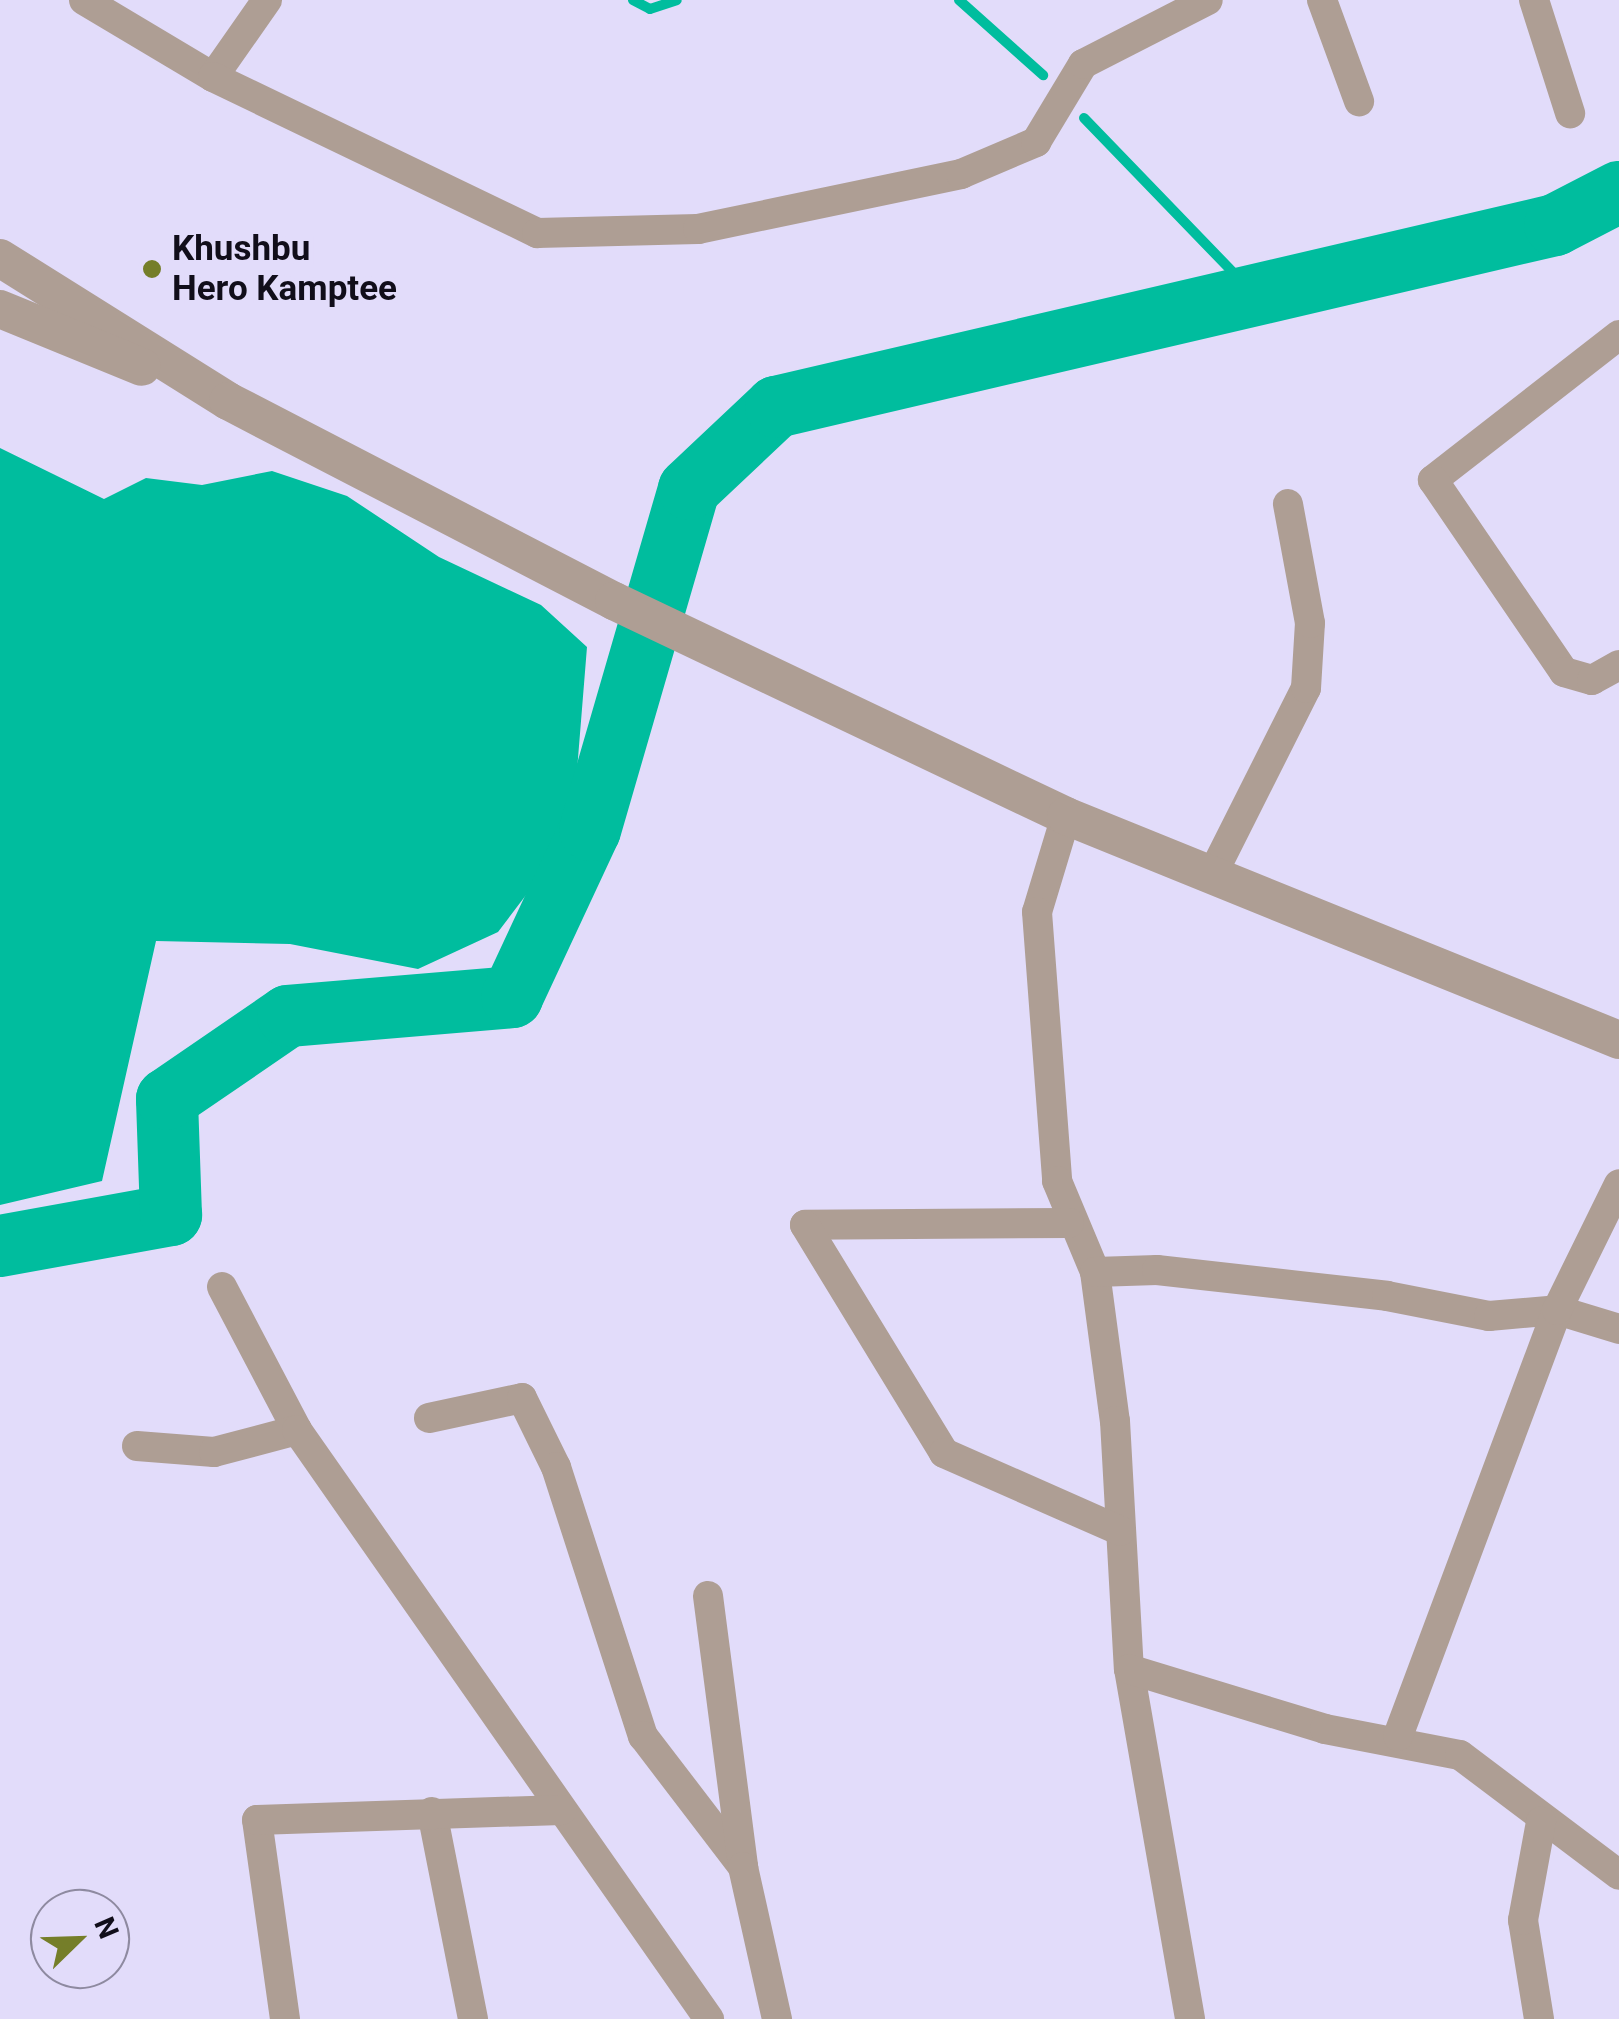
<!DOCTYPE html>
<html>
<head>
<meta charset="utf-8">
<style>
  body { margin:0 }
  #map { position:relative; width:1619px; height:2019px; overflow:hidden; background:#e2dcfa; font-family:Roboto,sans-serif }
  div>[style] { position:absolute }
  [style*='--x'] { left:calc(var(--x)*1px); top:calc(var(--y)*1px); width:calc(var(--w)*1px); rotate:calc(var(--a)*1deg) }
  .water>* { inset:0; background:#00bd9e }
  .stream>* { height:10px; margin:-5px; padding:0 5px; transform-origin:5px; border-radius:5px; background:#00bd9e }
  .river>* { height:62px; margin:-31px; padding:0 31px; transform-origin:31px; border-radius:31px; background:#00bd9e }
  .minor>* { height:30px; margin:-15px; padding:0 15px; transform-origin:15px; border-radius:15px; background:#ae9e94 }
  .tertiary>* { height:38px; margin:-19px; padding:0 19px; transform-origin:19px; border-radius:19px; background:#ae9e94 }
  .dots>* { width:28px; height:28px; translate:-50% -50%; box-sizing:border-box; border:5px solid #e2dcfa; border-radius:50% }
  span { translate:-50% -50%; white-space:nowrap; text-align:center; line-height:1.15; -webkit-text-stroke:9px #e2dcfa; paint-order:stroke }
  .poi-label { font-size:35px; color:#110e1a; font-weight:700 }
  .left { translate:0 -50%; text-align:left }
  .north { position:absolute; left:30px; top:1889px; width:100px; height:100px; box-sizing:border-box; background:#e2dcfa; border:2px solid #8e8aa0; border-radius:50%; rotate:67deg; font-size:28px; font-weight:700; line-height:40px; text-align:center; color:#110e1a }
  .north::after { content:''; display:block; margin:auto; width:35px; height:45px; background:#757e29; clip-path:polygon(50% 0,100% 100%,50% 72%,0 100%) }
</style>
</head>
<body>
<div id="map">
  <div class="water">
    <div style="clip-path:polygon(0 448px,104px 499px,146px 478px,202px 485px,272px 471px,347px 496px,439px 557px,541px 605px,587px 647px,576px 783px,545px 870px,498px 932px,418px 969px,290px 944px,156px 941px,102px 1181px,0 1205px)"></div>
  </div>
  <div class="stream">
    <div style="--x:633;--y:0;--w:19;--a:28"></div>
    <div style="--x:650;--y:9;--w:28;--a:-18"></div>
    <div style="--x:959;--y:0;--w:113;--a:41.8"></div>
    <div style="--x:1084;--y:118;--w:240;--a:46"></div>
  </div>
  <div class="river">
    <div style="--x:0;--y:1246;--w:174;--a:-10.3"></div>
    <div style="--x:171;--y:1215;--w:116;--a:-92"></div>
    <div style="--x:167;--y:1099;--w:147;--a:-34.4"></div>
    <div style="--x:288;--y:1016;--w:225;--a:-4.8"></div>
    <div style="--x:512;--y:997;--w:184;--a:-65"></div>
    <div style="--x:590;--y:830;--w:355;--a:-73.8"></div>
    <div style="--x:689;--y:489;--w:120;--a:-43.3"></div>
    <div style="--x:776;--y:407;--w:800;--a:-13.15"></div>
    <div style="--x:1555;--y:225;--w:72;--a:-27.3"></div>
  </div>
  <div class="minor">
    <div style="--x:84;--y:0;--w:150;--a:30.8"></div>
    <div style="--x:267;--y:0;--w:94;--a:125"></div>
    <div style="--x:213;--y:77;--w:360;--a:25.7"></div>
    <div style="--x:537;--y:233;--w:161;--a:-1.4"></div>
    <div style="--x:698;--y:229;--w:269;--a:-11.8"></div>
    <div style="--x:961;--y:174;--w:82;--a:-23.1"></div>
    <div style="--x:1036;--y:142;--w:91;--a:-58.9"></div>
    <div style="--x:1083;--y:64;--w:140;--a:-27.1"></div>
    <div style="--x:1322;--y:0;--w:108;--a:69.9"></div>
    <div style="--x:1534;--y:0;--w:119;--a:72.3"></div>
    <div style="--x:1619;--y:335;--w:236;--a:142.1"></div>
    <div style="--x:1433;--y:480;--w:232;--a:55.7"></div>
    <div style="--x:1564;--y:672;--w:29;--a:16"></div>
    <div style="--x:1592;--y:680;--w:31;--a:-29"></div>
    <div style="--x:1066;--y:816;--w:100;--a:106.8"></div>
    <div style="--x:1037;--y:912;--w:270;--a:85.7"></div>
    <div style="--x:1057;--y:1181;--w:99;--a:67.3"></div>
    <div style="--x:1095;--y:1272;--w:150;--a:82.4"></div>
    <div style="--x:1115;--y:1421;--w:248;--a:86.8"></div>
    <div style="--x:1129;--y:1669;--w:355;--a:80.1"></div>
    <div style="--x:1212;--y:875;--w:209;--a:-63.3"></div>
    <div style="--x:1306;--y:688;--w:65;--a:-86.5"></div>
    <div style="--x:1310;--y:623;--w:121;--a:-100.5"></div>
    <div style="--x:1069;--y:1223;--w:264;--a:179.6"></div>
    <div style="--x:805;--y:1225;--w:267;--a:58.6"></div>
    <div style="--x:944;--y:1453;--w:193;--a:23.8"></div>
    <div style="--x:1095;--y:1272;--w:62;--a:-1.8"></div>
    <div style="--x:1157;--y:1270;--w:231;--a:6.4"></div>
    <div style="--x:1387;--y:1296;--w:104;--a:11.1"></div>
    <div style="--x:1489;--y:1316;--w:68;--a:-5"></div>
    <div style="--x:1557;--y:1310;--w:65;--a:17"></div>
    <div style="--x:222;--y:1287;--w:161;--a:62.3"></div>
    <div style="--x:429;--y:1418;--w:95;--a:-12.1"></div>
    <div style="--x:522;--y:1398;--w:77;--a:63.8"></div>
    <div style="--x:556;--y:1467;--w:283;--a:72.1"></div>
    <div style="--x:643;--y:1736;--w:165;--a:52.6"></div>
    <div style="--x:137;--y:1446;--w:77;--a:4.5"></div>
    <div style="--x:214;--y:1452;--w:86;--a:-14.8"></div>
    <div style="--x:297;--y:1430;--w:719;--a:55.03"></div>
    <div style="--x:708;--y:1596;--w:273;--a:82.6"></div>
    <div style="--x:743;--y:1867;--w:156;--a:77.4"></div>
    <div style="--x:1129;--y:1669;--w:205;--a:17"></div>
    <div style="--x:1325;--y:1729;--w:137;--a:10.9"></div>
    <div style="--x:1460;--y:1755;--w:199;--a:37"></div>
    <div style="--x:1398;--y:1736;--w:455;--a:-69.5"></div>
    <div style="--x:1557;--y:1310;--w:140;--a:-63.8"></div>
    <div style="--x:432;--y:1812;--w:211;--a:78.8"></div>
    <div style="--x:285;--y:2019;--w:201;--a:-98"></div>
    <div style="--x:257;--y:1820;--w:305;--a:-1.9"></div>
    <div style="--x:1539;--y:2019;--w:100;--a:-99.2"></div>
    <div style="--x:1523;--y:1920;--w:100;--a:-79.6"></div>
  </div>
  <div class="tertiary">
    <div style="--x:0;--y:258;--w:269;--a:32.1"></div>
    <div style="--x:228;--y:401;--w:435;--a:27.4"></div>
    <div style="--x:614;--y:601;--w:501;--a:25.44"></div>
    <div style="--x:1066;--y:816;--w:597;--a:22.05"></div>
    <div style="--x:0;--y:309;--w:153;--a:22.2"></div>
  </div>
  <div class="dots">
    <div style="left:152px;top:269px;background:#757e29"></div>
  </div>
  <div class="poi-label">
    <span class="left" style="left:172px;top:269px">Khushbu<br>Hero Kamptee</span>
  </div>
  <div class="north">N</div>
</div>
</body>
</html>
